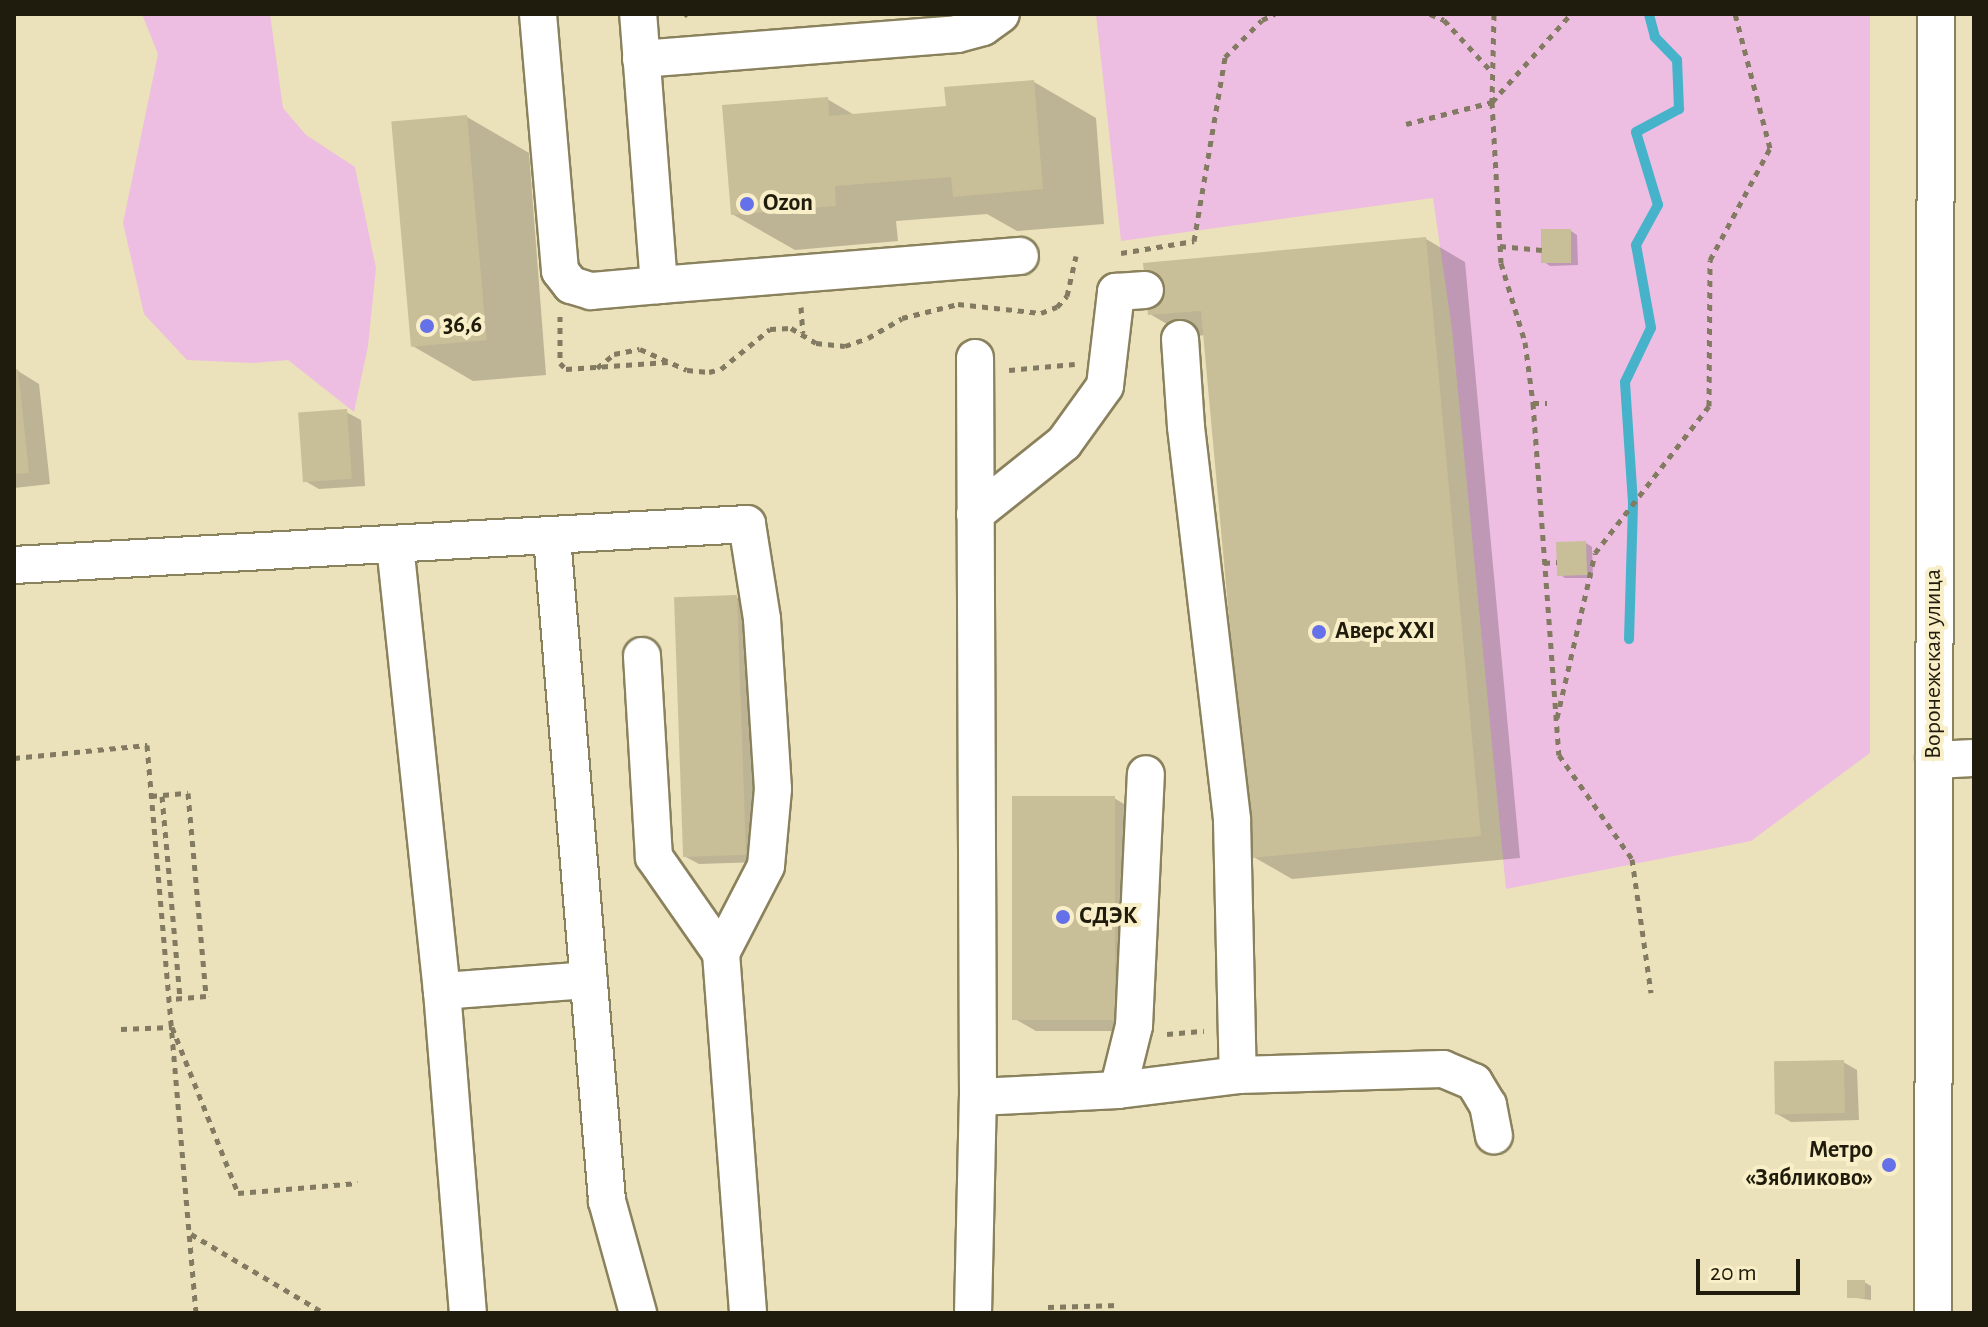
<!DOCTYPE html>
<html>
<head>
<meta charset="utf-8">
<style>
  body { margin:0 }
  #map { position:relative; width:1988px; height:1327px; overflow:hidden; background:#ebe1ba; font-family:"Alegreya Sans",sans-serif }
  div>[style] { position:absolute }
  [style*='--x'] { left:calc(var(--x)*1px); top:calc(var(--y)*1px); width:calc(var(--w)*1px); rotate:calc(var(--a)*1deg) }
  .green>* { inset:0; background:#eebee2 }
  .shadow>* { inset:0; background:#0003 }
  .stream>* { height:10px; margin:-5px; padding:0 5px; transform-origin:5px; border-radius:5px; background:#46b3cb }
  .building>* { inset:0; background:#c8be98; transform-origin:0 0 }
  .path>* { height:5px; margin-top:-2.5px; transform-origin:0; background:repeating-linear-gradient(90deg,#827b61 0 6px,transparent 0 12px) }
  .roads { filter:drop-shadow(2px 0 #8a815d) drop-shadow(-2px 0 #8a815d) drop-shadow(0 2px #8a815d) drop-shadow(0 -2px #8a815d) }
  .minor>* { height:36px; margin:-18px; padding:0 18px; transform-origin:18px; border-radius:18px; background:#fff }
  .dots>* { width:22px; height:22px; translate:-50% -50%; box-sizing:border-box; border:4px solid #f8eec7; border-radius:50% }
  span { translate:-50% -50%; white-space:nowrap; text-align:center; line-height:1.15; -webkit-text-stroke:8px #f8eec7; paint-order:stroke }
  .poi-label { font-size:24px; color:#201c0d; font-weight:700 }
  .left { translate:0 -50%; text-align:left }
  .right { translate:-100% -50%; text-align:right }
  .street-label { font-size:24px; color:#201c0d }
  .frame { position:absolute; inset:0; border:16px solid #201c0d; pointer-events:none }
  .scale { position:absolute; left:1696px; top:1259px; width:104px; height:36px; box-sizing:border-box; border:4px solid #201c0d; border-top:0; padding-left:10px; font-size:24px; line-height:28px; white-space:nowrap; color:#201c0d; -webkit-text-stroke:6px #f8eec7; paint-order:stroke }
</style>
</head>
<body>
<div id="map">
  <div class="green">
    <div style="clip-path:polygon(142px 14px,270px 14px,283px 108px,306px 135px,355px 167px,376px 268px,368px 346px,354px 412px,288px 360px,253px 363px,187px 360px,144px 314px,123px 223px,158px 54px)"></div>
    <div style="clip-path:polygon(1096px 14px,1870px 14px,1870px 753px,1751px 841px,1506px 889px,1452px 329px,1433px 198px,1121px 241px)"></div>
  </div>
  <div class="shadow">
    <div style="clip-path:polygon(1034px 82px,1096px 118px,1104px 224px,1017px 231px,987px 214px,896px 221px,898px 241px,795px 250px,732px 214px,827px 99px,856px 116px,948px 108px)"></div>
    <div style="clip-path:polygon(467px 117px,529px 153px,546px 375px,473px 381px,411px 345px)"></div>
    <div style="clip-path:polygon(1571px 231px,1577px 235px,1578px 265px,1550px 266px,1544px 262px)"></div>
    <div style="clip-path:polygon(1426px 239px,1465px 262px,1520px 858px,1292px 879px,1252px 856px,1205px 335px,1189px 337px,1150px 314px)"></div>
    <div style="clip-path:polygon(18px 371px,39px 384px,50px 484px,14px 488px,14px 372px)"></div>
    <div style="clip-path:polygon(346px 412px,361px 420px,365px 486px,319px 489px,305px 481px)"></div>
    <div style="clip-path:polygon(1586px 543px,1592px 547px,1593px 578px,1565px 578px,1559px 574px)"></div>
    <div style="clip-path:polygon(736px 597px,751px 605px,760px 862px,699px 864px,684px 856px)"></div>
    <div style="clip-path:polygon(1114px 798px,1136px 811px,1136px 1031px,1036px 1031px,1015px 1019px)"></div>
    <div style="clip-path:polygon(1843px 1062px,1857px 1070px,1859px 1120px,1791px 1122px,1777px 1114px)"></div>
    <div style="clip-path:polygon(1864px 1282px,1871px 1286px,1871px 1300px,1849px 1297px)"></div>
  </div>
  <div class="stream">
    <div style="--x:1629;--y:639;--w:136;--a:-88.3"></div>
    <div style="--x:1633;--y:503;--w:121;--a:-93.8"></div>
    <div style="--x:1625;--y:382;--w:60;--a:-64.3"></div>
    <div style="--x:1651;--y:328;--w:84;--a:-100.2"></div>
    <div style="--x:1636;--y:245;--w:46;--a:-61.2"></div>
    <div style="--x:1658;--y:205;--w:76;--a:-106.8"></div>
    <div style="--x:1636;--y:132;--w:49;--a:-28.1"></div>
    <div style="--x:1679;--y:109;--w:49;--a:-92.3"></div>
    <div style="--x:1677;--y:60;--w:32;--a:-134"></div>
    <div style="--x:1655;--y:37;--w:24;--a:-105"></div>
  </div>
  <div class="building">
    <div style="clip-path:polygon(1034px 80px,1043px 189px,953px 197px,951px 177px,835px 186px,836px 206px,731px 215px,722px 105px,828px 97px,829px 116px,946px 106px,944px 87px)"></div>
    <div style="left:467px;top:115px;width:226px;height:76px;rotate:85deg"></div>
    <div style="left:1541px;top:229px;width:30px;height:34px"></div>
    <div style="clip-path:polygon(1426px 237px,1481px 836px,1251px 858px,1201px 311px,1148px 315px,1143px 263px)"></div>
    <div style="clip-path:polygon(18px 369px,29px 473px,14px 474px,14px 370px)"></div>
    <div style="left:347px;top:409px;width:70px;height:49px;rotate:86deg"></div>
    <div style="left:1586px;top:541px;width:34px;height:30px;rotate:88deg"></div>
    <div style="left:737px;top:595px;width:260px;height:63px;rotate:88deg"></div>
    <div style="left:1115px;top:796px;width:224px;height:103px;rotate:90deg"></div>
    <div style="left:1844px;top:1060px;width:53px;height:70px;rotate:89deg"></div>
    <div style="left:1847px;top:1280px;width:18px;height:18px"></div>
  </div>
  <div class="path">
    <div style="--x:1430;--y:14;--w:15;--a:23"></div>
    <div style="--x:1444;--y:20;--w:71;--a:47.3"></div>
    <div style="--x:1494;--y:14;--w:88;--a:91.3"></div>
    <div style="--x:1492;--y:102;--w:161;--a:86.8"></div>
    <div style="--x:1501;--y:263;--w:83;--a:73.1"></div>
    <div style="--x:1525;--y:342;--w:62;--a:82.5"></div>
    <div style="--x:1533;--y:403;--w:353;--a:85.8"></div>
    <div style="--x:1559;--y:755;--w:127;--a:54.9"></div>
    <div style="--x:1632;--y:859;--w:135;--a:81.9"></div>
    <div style="--x:684;--y:15;--w:3;--a:-18"></div>
    <div style="--x:1406;--y:124;--w:89;--a:-14.3"></div>
    <div style="--x:1492;--y:102;--w:118;--a:-48.1"></div>
    <div style="--x:1500;--y:246;--w:42;--a:5.4"></div>
    <div style="--x:1121;--y:253;--w:74;--a:-9.3"></div>
    <div style="--x:1194;--y:241;--w:187;--a:-80.4"></div>
    <div style="--x:1225;--y:57;--w:52;--a:-45"></div>
    <div style="--x:1262;--y:20;--w:14;--a:-25"></div>
    <div style="--x:801;--y:307;--w:26;--a:86"></div>
    <div style="--x:560;--y:316;--w:47;--a:90"></div>
    <div style="--x:560;--y:363;--w:8;--a:45"></div>
    <div style="--x:566;--y:369;--w:102;--a:-3.9"></div>
    <div style="--x:597;--y:368;--w:22;--a:-39"></div>
    <div style="--x:614;--y:354;--w:26;--a:-11"></div>
    <div style="--x:640;--y:349;--w:51;--a:24.1"></div>
    <div style="--x:687;--y:370;--w:22;--a:5"></div>
    <div style="--x:709;--y:372;--w:12;--a:-14"></div>
    <div style="--x:721;--y:369;--w:63;--a:-39.2"></div>
    <div style="--x:770;--y:329;--w:21;--a:-3"></div>
    <div style="--x:791;--y:328;--w:29;--a:31"></div>
    <div style="--x:816;--y:343;--w:29;--a:6"></div>
    <div style="--x:845;--y:346;--w:24;--a:-19"></div>
    <div style="--x:868;--y:338;--w:39;--a:-30"></div>
    <div style="--x:902;--y:318;--w:58;--a:-14"></div>
    <div style="--x:958;--y:304;--w:83;--a:6.2"></div>
    <div style="--x:1041;--y:313;--w:17;--a:-21"></div>
    <div style="--x:1057;--y:307;--w:15;--a:-48"></div>
    <div style="--x:1067;--y:296;--w:41;--a:-77.3"></div>
    <div style="--x:1009;--y:370;--w:66;--a:-5.2"></div>
    <div style="--x:1533;--y:403;--w:14;--a:0"></div>
    <div style="--x:1544;--y:563;--w:13;--a:-4"></div>
    <div style="--x:1557;--y:718;--w:169;--a:-77"></div>
    <div style="--x:1595;--y:553;--w:186;--a:-52.2"></div>
    <div style="--x:1709;--y:406;--w:146;--a:-89.6"></div>
    <div style="--x:1710;--y:260;--w:127;--a:-61.8"></div>
    <div style="--x:1770;--y:148;--w:138;--a:-104.6"></div>
    <div style="--x:14;--y:758;--w:134;--a:-5.6"></div>
    <div style="--x:147;--y:745;--w:570;--a:85.07"></div>
    <div style="--x:151;--y:796;--w:37;--a:-5"></div>
    <div style="--x:188;--y:793;--w:204;--a:84.9"></div>
    <div style="--x:206;--y:996;--w:37;--a:175"></div>
    <div style="--x:162;--y:796;--w:203;--a:84.9"></div>
    <div style="--x:121;--y:1029;--w:51;--a:-2.2"></div>
    <div style="--x:172;--y:1027;--w:179;--a:68.3"></div>
    <div style="--x:238;--y:1193;--w:120;--a:-4.8"></div>
    <div style="--x:1167;--y:1034;--w:37;--a:-5"></div>
    <div style="--x:191;--y:1234;--w:155;--a:30.7"></div>
    <div style="--x:1048;--y:1307;--w:71;--a:-1.6"></div>
  </div>
  <div class="roads">
    <div class="minor">
      <div style="--x:538;--y:14;--w:258;--a:85.1"></div>
      <div style="--x:560;--y:271;--w:18;--a:52"></div>
      <div style="--x:571;--y:285;--w:21;--a:17"></div>
      <div style="--x:591;--y:291;--w:68;--a:-5"></div>
      <div style="--x:659;--y:285;--w:272;--a:-94.4"></div>
      <div style="--x:641;--y:59;--w:317;--a:-4.5"></div>
      <div style="--x:957;--y:34;--w:27;--a:-15"></div>
      <div style="--x:983;--y:27;--w:22;--a:-36"></div>
      <div style="--x:659;--y:285;--w:362;--a:-4.6"></div>
      <div style="--x:1180;--y:339;--w:88;--a:86.1"></div>
      <div style="--x:1186;--y:427;--w:396;--a:83.3"></div>
      <div style="--x:1232;--y:820;--w:255;--a:88.7"></div>
      <div style="--x:975;--y:514;--w:114;--a:-38.6"></div>
      <div style="--x:1064;--y:443;--w:70;--a:-54.3"></div>
      <div style="--x:1105;--y:386;--w:95;--a:-83.3"></div>
      <div style="--x:1116;--y:292;--w:29;--a:-4"></div>
      <div style="--x:552;--y:537;--w:666;--a:85.26"></div>
      <div style="--x:607;--y:1201;--w:116;--a:74.5"></div>
      <div style="--x:395;--y:545;--w:448;--a:84"></div>
      <div style="--x:442;--y:991;--w:323;--a:85.4"></div>
      <div style="--x:14;--y:565;--w:734;--a:-3.2"></div>
      <div style="--x:747;--y:524;--w:96;--a:81"></div>
      <div style="--x:762;--y:619;--w:170;--a:86.3"></div>
      <div style="--x:773;--y:789;--w:77;--a:95.2"></div>
      <div style="--x:766;--y:866;--w:98;--a:117.3"></div>
      <div style="--x:642;--y:656;--w:201;--a:86.6"></div>
      <div style="--x:654;--y:857;--w:117;--a:55.1"></div>
      <div style="--x:721;--y:953;--w:361;--a:85.7"></div>
      <div style="--x:1934;--y:760;--w:40;--a:-2.9"></div>
      <div style="--x:442;--y:991;--w:147;--a:-4.3"></div>
      <div style="--x:1118;--y:1090;--w:66;--a:-76"></div>
      <div style="--x:1134;--y:1026;--w:252;--a:-87.3"></div>
      <div style="--x:978;--y:1097;--w:140;--a:-2.9"></div>
      <div style="--x:1118;--y:1090;--w:121;--a:-7.1"></div>
      <div style="--x:1238;--y:1075;--w:205;--a:-1.7"></div>
      <div style="--x:1443;--y:1069;--w:34;--a:23"></div>
      <div style="--x:1474;--y:1082;--w:27;--a:59"></div>
      <div style="--x:1488;--y:1105;--w:31;--a:79"></div>
      <div style="--x:973;--y:1313;--w:216;--a:-88.7"></div>
      <div style="--x:978;--y:1097;--w:739;--a:-90.23"></div>
      <div style="--x:1933;--y:1313;--w:1299;--a:-89.87"></div>
    </div>
  </div>
  <div class="dots">
    <div style="left:747px;top:204px;background:#6571e9"></div>
    <div style="left:427px;top:326px;background:#6571e9"></div>
    <div style="left:1319px;top:632px;background:#6571e9"></div>
    <div style="left:1063px;top:917px;background:#6571e9"></div>
    <div style="left:1889px;top:1165px;background:#6571e9"></div>
  </div>
  <div class="poi-label">
    <span class="left" style="left:763px;top:204px">Ozon</span>
    <span class="left" style="left:443px;top:326px">36,6</span>
    <span class="left" style="left:1335px;top:632px">Аверс XXI</span>
    <span class="left" style="left:1079px;top:917px">СДЭК</span>
    <span class="right" style="left:1873px;top:1165px">Метро<br>«Зябликово»</span>
  </div>
  <div class="street-label">
    <span style="left:1934px;top:664px;rotate:-90deg">Воронежская улица</span>
  </div>
  <div class="frame"></div>
  <div class="scale">20 m</div>
</div>
</body>
</html>
